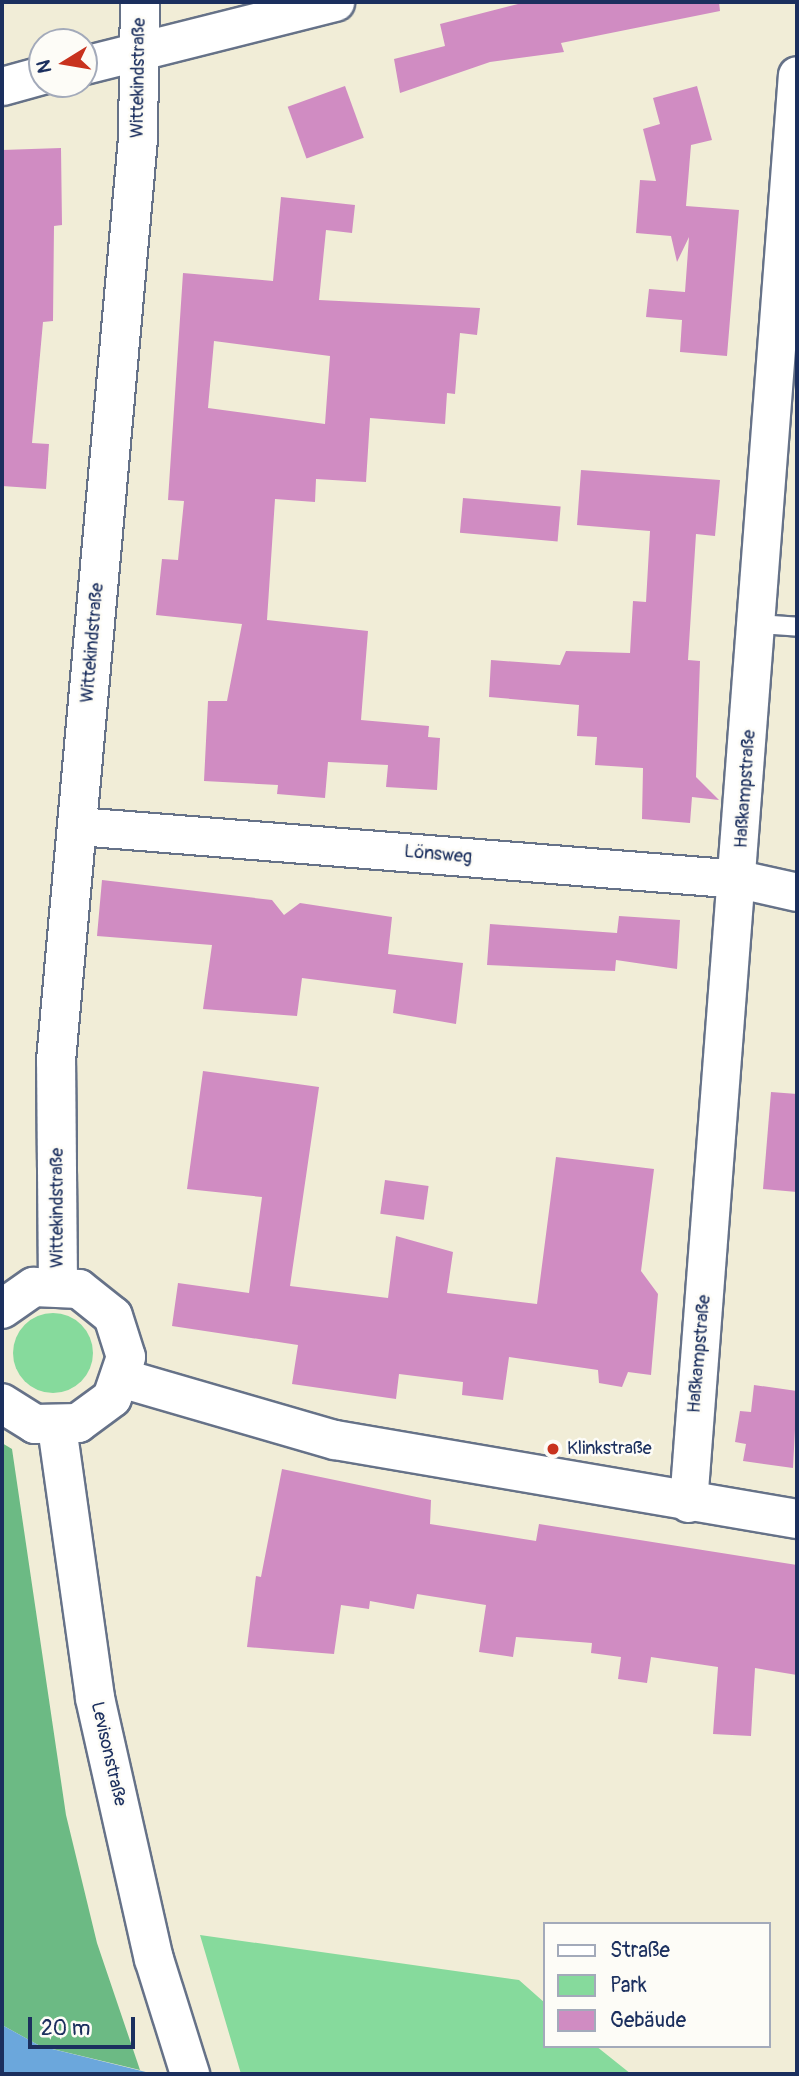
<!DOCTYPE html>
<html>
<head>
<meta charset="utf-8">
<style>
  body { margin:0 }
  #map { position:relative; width:799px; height:2076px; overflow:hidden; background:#f1edd7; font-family:Pangolin,sans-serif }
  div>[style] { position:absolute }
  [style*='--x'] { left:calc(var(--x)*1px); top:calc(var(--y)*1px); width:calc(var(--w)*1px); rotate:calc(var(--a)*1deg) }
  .green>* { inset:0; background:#86da9c }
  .round { border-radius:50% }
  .forest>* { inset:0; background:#6cba84 }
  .water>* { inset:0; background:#6ba7dc }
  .building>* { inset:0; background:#d08cc2; transform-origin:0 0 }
  .roads { filter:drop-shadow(2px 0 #667288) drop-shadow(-2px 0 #667288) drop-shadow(0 2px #667288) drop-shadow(0 -2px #667288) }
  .service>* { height:18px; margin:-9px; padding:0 9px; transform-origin:9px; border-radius:9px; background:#fff }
  .minor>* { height:37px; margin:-18.5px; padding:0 18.5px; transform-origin:18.5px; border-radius:18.5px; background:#fff }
  .secondary>* { height:38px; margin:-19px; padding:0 19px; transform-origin:19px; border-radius:19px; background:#fff }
  .dots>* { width:19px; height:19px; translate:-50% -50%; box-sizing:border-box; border:4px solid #fdfcf7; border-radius:50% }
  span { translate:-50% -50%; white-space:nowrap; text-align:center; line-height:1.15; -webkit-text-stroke:5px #fdfcf7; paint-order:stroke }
  .street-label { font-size:18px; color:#1b2f5e }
  .poi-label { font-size:18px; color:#1b2f5e }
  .left { translate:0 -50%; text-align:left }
  .frame { position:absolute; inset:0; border:4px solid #1b2f5e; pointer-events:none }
  .legend { position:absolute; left:543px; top:1922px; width:228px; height:126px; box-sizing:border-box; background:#fdfcf7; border:2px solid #a3aaba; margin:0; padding:9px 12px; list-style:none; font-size:21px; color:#1b2f5e }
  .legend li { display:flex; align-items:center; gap:14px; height:35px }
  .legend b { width:35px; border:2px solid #a3aaba }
  .north { position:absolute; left:28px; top:28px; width:70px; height:70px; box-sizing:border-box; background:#fdfcf7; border:2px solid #a3aaba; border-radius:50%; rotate:259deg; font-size:19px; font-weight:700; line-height:28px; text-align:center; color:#1b2f5e }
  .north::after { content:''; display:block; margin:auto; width:24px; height:32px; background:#c8321e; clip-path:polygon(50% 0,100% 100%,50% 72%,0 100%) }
  .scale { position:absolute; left:28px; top:2017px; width:107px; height:32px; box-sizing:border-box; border:4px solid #1b2f5e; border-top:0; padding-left:9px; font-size:21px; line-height:24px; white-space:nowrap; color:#1b2f5e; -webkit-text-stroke:5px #fdfcf7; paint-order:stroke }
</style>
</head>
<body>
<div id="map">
  <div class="green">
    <div class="round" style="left:13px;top:1313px;width:80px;height:80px"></div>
    <div style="clip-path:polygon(200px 1935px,519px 1980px,545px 2003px,545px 2046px,596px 2046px,631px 2074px,241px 2074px)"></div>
  </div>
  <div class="forest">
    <div style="clip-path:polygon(2px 1443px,12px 1449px,66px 1815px,97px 1943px,140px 2070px,40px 2046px,2px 2025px)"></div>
  </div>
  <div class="water">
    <div style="clip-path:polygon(2px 2025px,40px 2046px,154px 2074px,2px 2074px)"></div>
  </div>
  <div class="building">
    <div style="clip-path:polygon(526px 2px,719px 2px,720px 11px,561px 43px,564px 52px,490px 62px,400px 93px,394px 59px,445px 46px,440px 24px)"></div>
    <div style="left:345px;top:86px;width:55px;height:61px;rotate:70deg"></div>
    <div style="clip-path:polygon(697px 86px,712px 140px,691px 145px,686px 206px,739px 210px,727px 356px,680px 352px,682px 320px,646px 317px,649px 289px,685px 292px,689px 237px,677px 262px,671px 236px,636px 233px,640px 180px,656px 181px,643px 129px,660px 124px,653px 98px)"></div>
    <div style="clip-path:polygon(61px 148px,62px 225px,54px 226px,53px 321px,43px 322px,32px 443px,49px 444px,46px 489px,2px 486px,2px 150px)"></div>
    <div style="clip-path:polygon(evenodd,281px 197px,355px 205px,352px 233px,326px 230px,319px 300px,480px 308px,477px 335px,460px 333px,455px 394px,447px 393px,445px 424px,370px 418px,366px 482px,316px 479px,315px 502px,275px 499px,267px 620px,368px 631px,361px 720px,429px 726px,428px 737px,440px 738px,437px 790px,386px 787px,388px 765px,328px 762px,325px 798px,277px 794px,278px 785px,204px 781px,208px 701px,227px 701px,242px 624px,156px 615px,162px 559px,178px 560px,184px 501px,168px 500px,183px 273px,273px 281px,281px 197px,214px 341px,330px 356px,325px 424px,208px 408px,214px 341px)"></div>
    <div style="clip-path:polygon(581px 470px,720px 480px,715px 536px,696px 534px,688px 660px,700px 661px,696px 777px,719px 800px,692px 797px,690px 823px,642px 819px,643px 768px,595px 765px,597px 737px,577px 736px,579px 705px,489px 697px,491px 660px,560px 665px,566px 651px,630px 653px,633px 601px,646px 602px,650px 531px,577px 525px)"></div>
    <div style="left:463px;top:498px;width:98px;height:35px;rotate:5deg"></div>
    <div style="clip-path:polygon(102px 880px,272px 900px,284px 915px,300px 903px,392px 917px,388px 954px,463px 963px,456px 1024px,393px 1013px,396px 990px,302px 978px,297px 1016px,203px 1009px,212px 945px,97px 936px)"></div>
    <div style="clip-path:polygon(619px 916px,680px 920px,677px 969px,616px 960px,615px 971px,487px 965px,490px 924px,617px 933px)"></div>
    <div style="clip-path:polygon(203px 1071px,319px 1087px,290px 1286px,388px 1298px,396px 1236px,453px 1252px,447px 1293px,537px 1304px,556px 1157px,654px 1169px,641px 1271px,658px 1294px,651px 1375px,628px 1372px,622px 1387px,599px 1383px,598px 1370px,509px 1357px,503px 1400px,462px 1395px,463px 1382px,399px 1374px,396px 1399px,292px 1384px,298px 1345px,172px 1326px,178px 1283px,249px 1293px,262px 1197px,187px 1189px)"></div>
    <div style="clip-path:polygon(771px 1092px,797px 1094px,797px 1192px,763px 1189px)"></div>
    <div style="left:385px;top:1180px;width:44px;height:34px;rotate:8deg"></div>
    <div style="clip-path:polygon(754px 1385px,797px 1391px,793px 1468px,743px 1461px,746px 1444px,735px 1442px,740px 1411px,751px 1412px)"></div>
    <div style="clip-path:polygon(282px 1469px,431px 1500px,430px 1524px,536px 1541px,539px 1524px,797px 1565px,797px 1675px,755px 1668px,751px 1736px,713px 1734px,718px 1667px,651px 1657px,647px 1683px,618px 1679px,621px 1657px,591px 1653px,592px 1643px,516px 1637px,513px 1657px,479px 1652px,486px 1605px,417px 1594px,414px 1609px,370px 1601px,369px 1609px,341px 1605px,334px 1654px,247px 1647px,256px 1576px,261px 1577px)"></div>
  </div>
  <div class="roads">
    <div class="service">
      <div style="--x:758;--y:624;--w:39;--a:4"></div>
    </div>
    <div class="minor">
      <div style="--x:84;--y:65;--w:259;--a:-14.1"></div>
      <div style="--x:2;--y:86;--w:41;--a:-15.4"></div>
      <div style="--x:78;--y:826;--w:663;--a:4.58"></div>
      <div style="--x:739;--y:879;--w:59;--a:12.6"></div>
      <div style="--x:688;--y:1503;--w:1432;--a:-85.64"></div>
    </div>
    <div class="secondary">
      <div style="--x:58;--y:1284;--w:223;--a:-90.5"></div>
      <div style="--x:56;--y:1061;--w:927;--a:-84.92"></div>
      <div style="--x:138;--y:138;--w:136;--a:-89.2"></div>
      <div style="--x:2;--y:1309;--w:39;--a:-35"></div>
      <div style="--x:34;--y:1287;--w:45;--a:2.5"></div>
      <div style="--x:79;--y:1289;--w:43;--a:38.5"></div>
      <div style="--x:113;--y:1316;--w:43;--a:72.4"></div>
      <div style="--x:126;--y:1357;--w:43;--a:108.9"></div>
      <div style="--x:112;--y:1398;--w:42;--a:143.7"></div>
      <div style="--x:78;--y:1423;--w:43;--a:178.7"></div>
      <div style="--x:35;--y:1424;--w:39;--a:-148"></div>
      <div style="--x:121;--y:1378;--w:223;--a:16.2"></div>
      <div style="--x:335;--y:1440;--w:469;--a:9.7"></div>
      <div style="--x:57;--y:1427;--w:274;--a:82"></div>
      <div style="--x:95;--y:1698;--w:268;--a:77.3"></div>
      <div style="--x:154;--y:1959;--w:121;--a:72.6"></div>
    </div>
  </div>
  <div class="dots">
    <div style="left:553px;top:1449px;background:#c8321e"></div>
  </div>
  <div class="street-label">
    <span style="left:139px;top:78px;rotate:-89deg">Wittekindstraße</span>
    <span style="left:93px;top:643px;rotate:-85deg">Wittekindstraße</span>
    <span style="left:746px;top:789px;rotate:-86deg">Haßkampstraße</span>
    <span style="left:438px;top:855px;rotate:5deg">Lönsweg</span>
    <span style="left:58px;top:1208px;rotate:-90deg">Wittekindstraße</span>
    <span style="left:700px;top:1354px;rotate:-85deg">Haßkampstraße</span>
    <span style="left:108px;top:1754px;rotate:77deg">Levisonstraße</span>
  </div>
  <div class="poi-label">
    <span class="left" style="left:567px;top:1449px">Klinkstraße</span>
  </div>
  <div class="frame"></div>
  <ul class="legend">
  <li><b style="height:9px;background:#fff"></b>Straße</li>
  <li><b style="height:19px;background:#86da9c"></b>Park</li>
  <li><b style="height:19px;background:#d08cc2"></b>Gebäude</li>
  </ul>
  <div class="north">N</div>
  <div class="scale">20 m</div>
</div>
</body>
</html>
